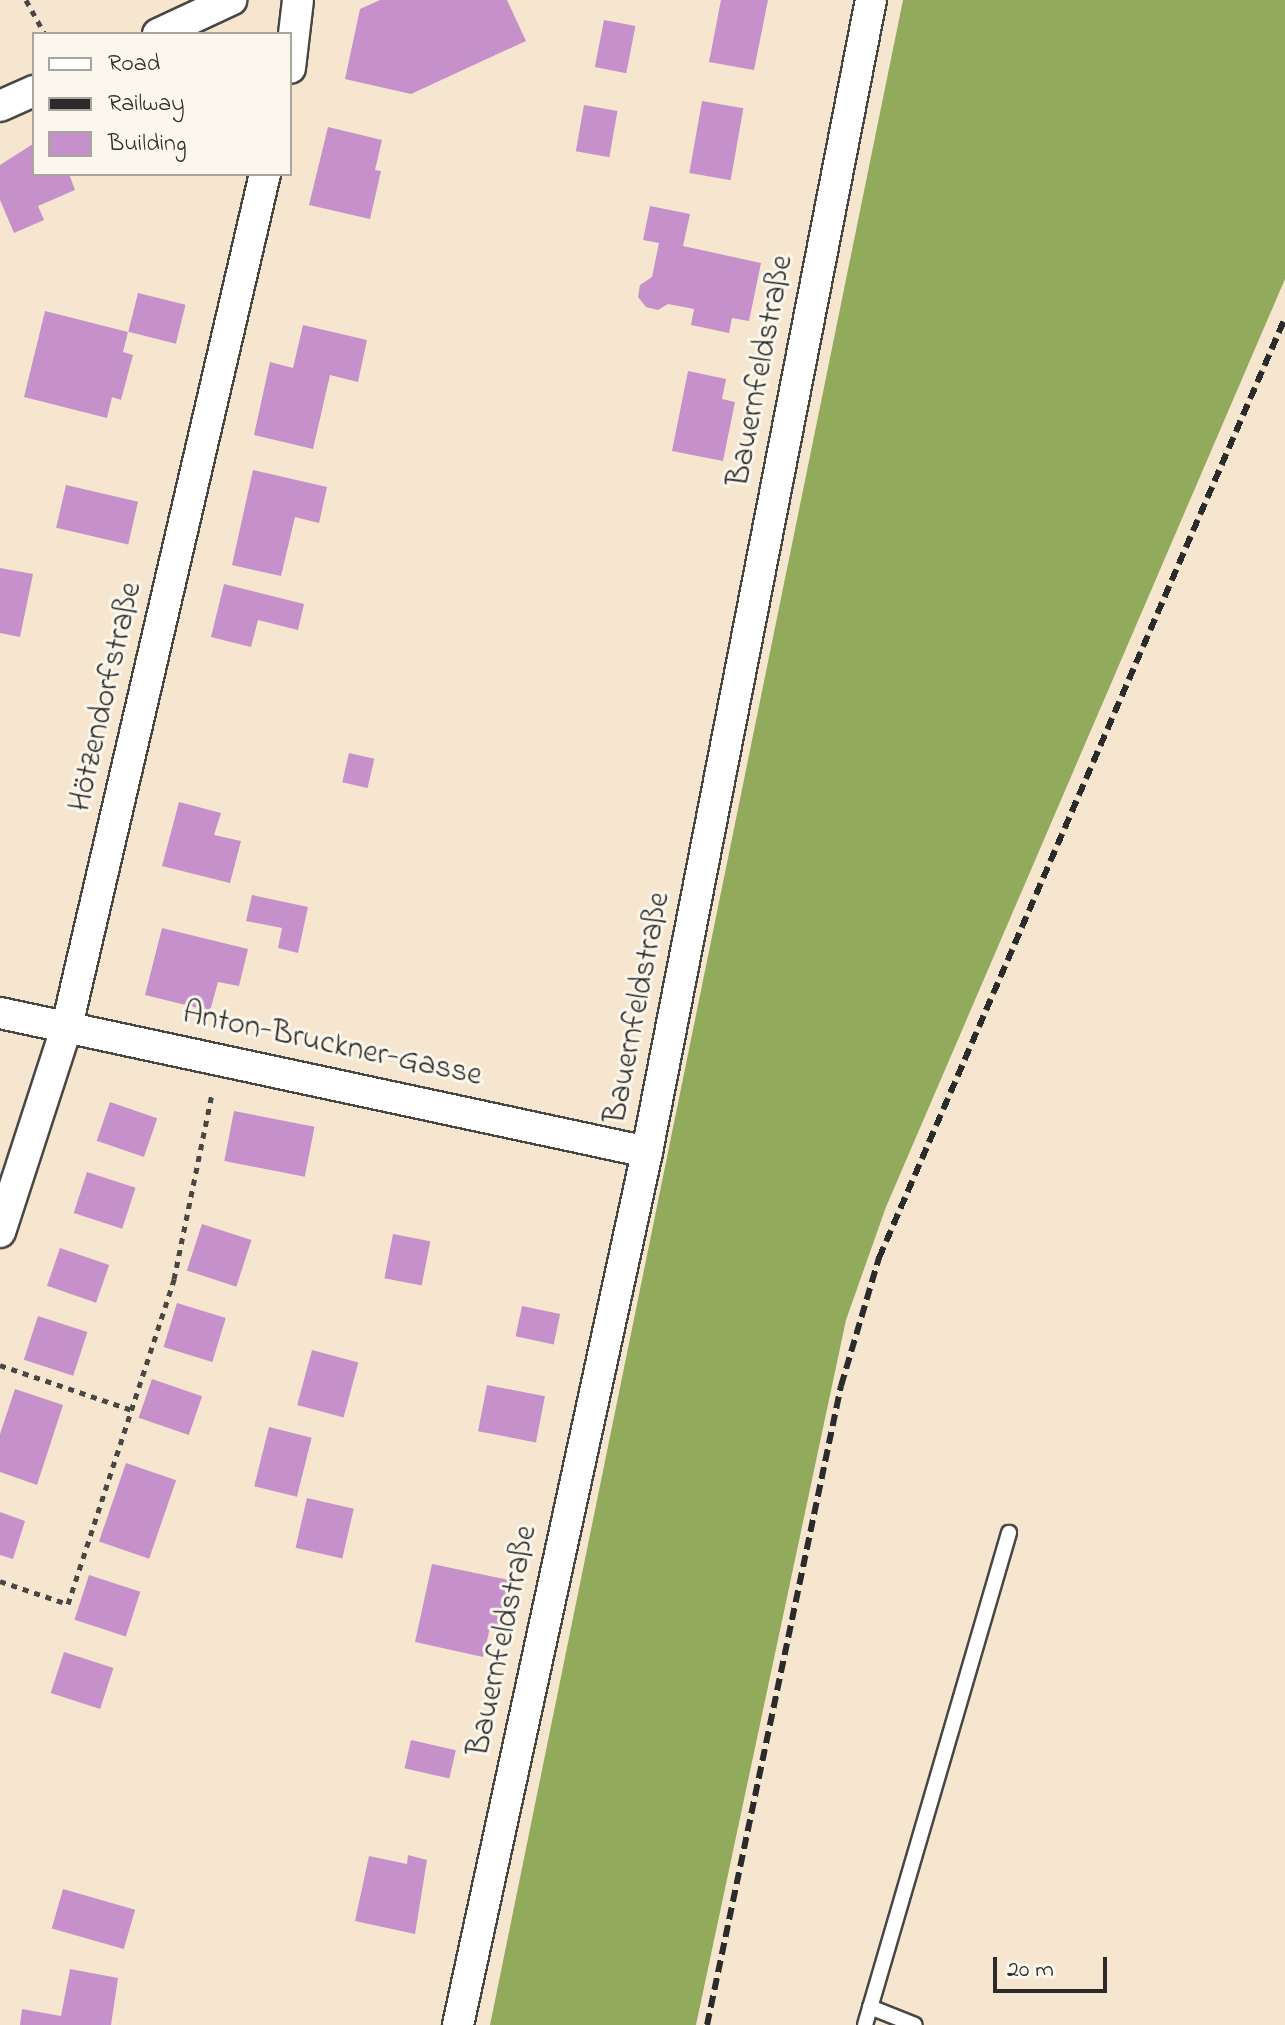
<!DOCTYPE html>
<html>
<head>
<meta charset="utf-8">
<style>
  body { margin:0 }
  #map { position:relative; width:1285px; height:2025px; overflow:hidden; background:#f6e6cf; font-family:"Indie Flower",sans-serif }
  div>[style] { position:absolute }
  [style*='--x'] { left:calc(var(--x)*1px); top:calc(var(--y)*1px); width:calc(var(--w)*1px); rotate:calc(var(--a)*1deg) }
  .forest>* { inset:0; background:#92aa5c }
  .building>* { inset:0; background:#c691cb; transform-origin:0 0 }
  .path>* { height:5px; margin-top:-2.5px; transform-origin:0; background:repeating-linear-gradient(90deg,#494744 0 6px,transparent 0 12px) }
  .roads { filter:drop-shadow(2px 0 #494744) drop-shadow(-2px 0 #494744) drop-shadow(0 2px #494744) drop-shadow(0 -2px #494744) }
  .lane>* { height:14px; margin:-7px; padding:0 7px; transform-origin:7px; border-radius:7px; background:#fff }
  .street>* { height:30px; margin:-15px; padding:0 15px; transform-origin:15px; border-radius:15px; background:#fff }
  .rail>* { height:6px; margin-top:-3px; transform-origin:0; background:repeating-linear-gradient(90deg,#2b2b2b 0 12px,transparent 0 18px) }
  span { translate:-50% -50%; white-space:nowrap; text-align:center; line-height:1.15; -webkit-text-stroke:6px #fbf7ec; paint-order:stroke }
  .street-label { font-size:32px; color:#2b2b2b }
  .legend { position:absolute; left:32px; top:32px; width:260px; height:144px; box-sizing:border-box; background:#fbf7ec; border:2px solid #a8a59f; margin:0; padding:10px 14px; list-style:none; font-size:24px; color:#2b2b2b }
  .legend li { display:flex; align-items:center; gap:16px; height:40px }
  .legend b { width:40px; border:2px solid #a8a59f }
  .scale { position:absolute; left:993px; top:1957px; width:114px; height:36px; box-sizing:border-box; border:4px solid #2b2b2b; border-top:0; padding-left:10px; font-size:24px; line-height:28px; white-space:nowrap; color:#2b2b2b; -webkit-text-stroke:6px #fbf7ec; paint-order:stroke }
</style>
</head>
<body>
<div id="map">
  <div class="forest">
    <div style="clip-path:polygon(903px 0,1285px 0,1285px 279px,886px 1207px,846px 1320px,696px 2025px,490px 2025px)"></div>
  </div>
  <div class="building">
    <div style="clip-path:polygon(380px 0,507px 0,526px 41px,411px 94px,345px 79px,360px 9px)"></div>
    <div style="clip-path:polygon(721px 0,768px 0,754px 70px,709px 62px)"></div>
    <div style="left:604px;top:20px;width:32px;height:48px;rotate:11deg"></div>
    <div style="left:702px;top:101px;width:42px;height:73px;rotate:10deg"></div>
    <div style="left:584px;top:105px;width:34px;height:47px;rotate:10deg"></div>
    <div style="clip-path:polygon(328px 127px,382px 140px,375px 170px,381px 171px,370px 219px,309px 205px)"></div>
    <div style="clip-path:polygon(33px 144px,34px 174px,69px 174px,75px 190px,38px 206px,44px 220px,14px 233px,0 200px,0 165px)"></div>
    <div style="clip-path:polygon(650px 206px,690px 214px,683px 246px,761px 263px,749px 321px,732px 318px,729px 333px,691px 325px,694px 309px,668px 304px,658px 310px,646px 307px,638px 297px,640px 285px,652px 277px,659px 243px,643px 240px)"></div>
    <div style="left:138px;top:293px;width:49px;height:40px;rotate:14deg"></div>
    <div style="clip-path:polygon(45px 311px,128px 332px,123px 352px,133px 355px,121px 400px,112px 397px,107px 418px,24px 397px)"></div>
    <div style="clip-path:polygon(303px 325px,367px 340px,358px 382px,330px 375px,313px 449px,254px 435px,270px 362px,293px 368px)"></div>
    <div style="clip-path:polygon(688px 371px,726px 379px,722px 399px,735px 402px,723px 461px,672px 451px)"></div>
    <div style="clip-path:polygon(253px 470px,327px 487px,319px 523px,295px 517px,281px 576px,232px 565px)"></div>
    <div style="left:66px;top:485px;width:74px;height:44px;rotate:13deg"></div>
    <div style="clip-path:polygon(0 568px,33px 574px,20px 637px,0 633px)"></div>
    <div style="clip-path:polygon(224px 584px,304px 604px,298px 630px,258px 620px,251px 647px,211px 637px)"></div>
    <div style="left:349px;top:753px;width:26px;height:30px;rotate:13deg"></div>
    <div style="clip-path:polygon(179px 802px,221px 813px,214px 835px,241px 841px,230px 883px,162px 866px)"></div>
    <div style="clip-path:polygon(252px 895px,308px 907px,298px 953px,278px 948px,282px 928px,246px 921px)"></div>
    <div style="clip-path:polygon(162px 928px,248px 949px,239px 986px,218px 982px,210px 1011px,145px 995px)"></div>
    <div style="left:110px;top:1102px;width:50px;height:41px;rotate:19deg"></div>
    <div style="left:234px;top:1111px;width:82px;height:51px;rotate:11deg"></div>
    <div style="left:87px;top:1172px;width:51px;height:43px;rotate:18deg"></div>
    <div style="left:202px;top:1224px;width:52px;height:49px;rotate:18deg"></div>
    <div style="left:393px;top:1234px;width:38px;height:45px;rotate:11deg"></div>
    <div style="left:60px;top:1248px;width:52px;height:40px;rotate:19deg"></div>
    <div style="left:177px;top:1303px;width:51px;height:46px;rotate:17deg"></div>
    <div style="left:522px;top:1306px;width:39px;height:31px;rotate:12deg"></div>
    <div style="left:38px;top:1316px;width:52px;height:46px;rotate:18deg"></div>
    <div style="left:312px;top:1350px;width:48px;height:57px;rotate:15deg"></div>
    <div style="left:152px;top:1379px;width:53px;height:41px;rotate:19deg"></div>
    <div style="left:487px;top:1385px;width:59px;height:47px;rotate:11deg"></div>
    <div style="clip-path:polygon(15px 1389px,63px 1405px,37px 1485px,0 1472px,0 1434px)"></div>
    <div style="left:269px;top:1427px;width:44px;height:61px;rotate:14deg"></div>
    <div style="left:126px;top:1463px;width:53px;height:83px;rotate:19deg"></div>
    <div style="left:307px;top:1498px;width:48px;height:51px;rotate:13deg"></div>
    <div style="clip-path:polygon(0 1512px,25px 1521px,13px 1559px,0 1555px)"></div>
    <div style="clip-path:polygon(432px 1564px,509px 1580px,499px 1630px,490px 1628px,483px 1657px,415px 1642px)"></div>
    <div style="left:89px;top:1575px;width:54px;height:47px;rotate:18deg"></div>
    <div style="left:64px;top:1652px;width:52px;height:43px;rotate:18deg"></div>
    <div style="left:411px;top:1740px;width:46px;height:29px;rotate:13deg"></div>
    <div style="clip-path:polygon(408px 1855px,427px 1860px,415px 1934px,355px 1921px,369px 1856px,407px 1864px)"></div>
    <div style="left:63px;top:1889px;width:75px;height:41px;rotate:16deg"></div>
    <div style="clip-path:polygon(70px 1969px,118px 1978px,111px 2025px,20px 2025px,22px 2009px,61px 2016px)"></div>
  </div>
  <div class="path">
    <div style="--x:26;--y:0;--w:39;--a:61"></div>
    <div style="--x:0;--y:1365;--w:139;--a:18.8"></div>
    <div style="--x:0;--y:1581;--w:72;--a:18.7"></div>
    <div style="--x:68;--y:1604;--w:342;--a:-71.9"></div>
    <div style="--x:174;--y:1279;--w:189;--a:-78.4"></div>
  </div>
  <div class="roads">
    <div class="lane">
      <div style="--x:870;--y:2007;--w:48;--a:21.8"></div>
      <div style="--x:865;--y:2025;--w:513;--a:-73.69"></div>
    </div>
    <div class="street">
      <div style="--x:158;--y:34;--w:81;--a:-25"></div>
      <div style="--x:290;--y:68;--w:68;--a:-83.3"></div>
      <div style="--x:0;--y:106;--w:37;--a:-24"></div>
      <div style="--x:0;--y:1013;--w:662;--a:12.12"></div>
      <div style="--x:0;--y:1232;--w:217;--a:-72"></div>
      <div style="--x:67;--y:1026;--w:875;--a:-76.92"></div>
      <div style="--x:458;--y:2025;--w:893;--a:-77.78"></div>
      <div style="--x:647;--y:1152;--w:1174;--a:-79"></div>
    </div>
  </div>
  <div class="rail">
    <div style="--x:707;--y:2025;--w:653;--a:-78.16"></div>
    <div style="--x:841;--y:1386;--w:134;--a:-73.5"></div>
    <div style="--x:879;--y:1258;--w:1024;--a:-66.64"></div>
  </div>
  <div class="street-label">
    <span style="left:762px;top:371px;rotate:-79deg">Bauernfeldstraße</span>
    <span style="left:107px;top:697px;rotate:-77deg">Hötzendorfstraße</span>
    <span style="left:639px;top:1008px;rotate:-79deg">Bauernfeldstraße</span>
    <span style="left:332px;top:1046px;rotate:12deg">Anton-Bruckner-Gasse</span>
    <span style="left:504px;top:1641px;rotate:-78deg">Bauernfeldstraße</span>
  </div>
  <ul class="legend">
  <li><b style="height:10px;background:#fff"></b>Road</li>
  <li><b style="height:10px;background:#2b2b2b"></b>Railway</li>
  <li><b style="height:22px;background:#c691cb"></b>Building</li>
  </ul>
  <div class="scale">20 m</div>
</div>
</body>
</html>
